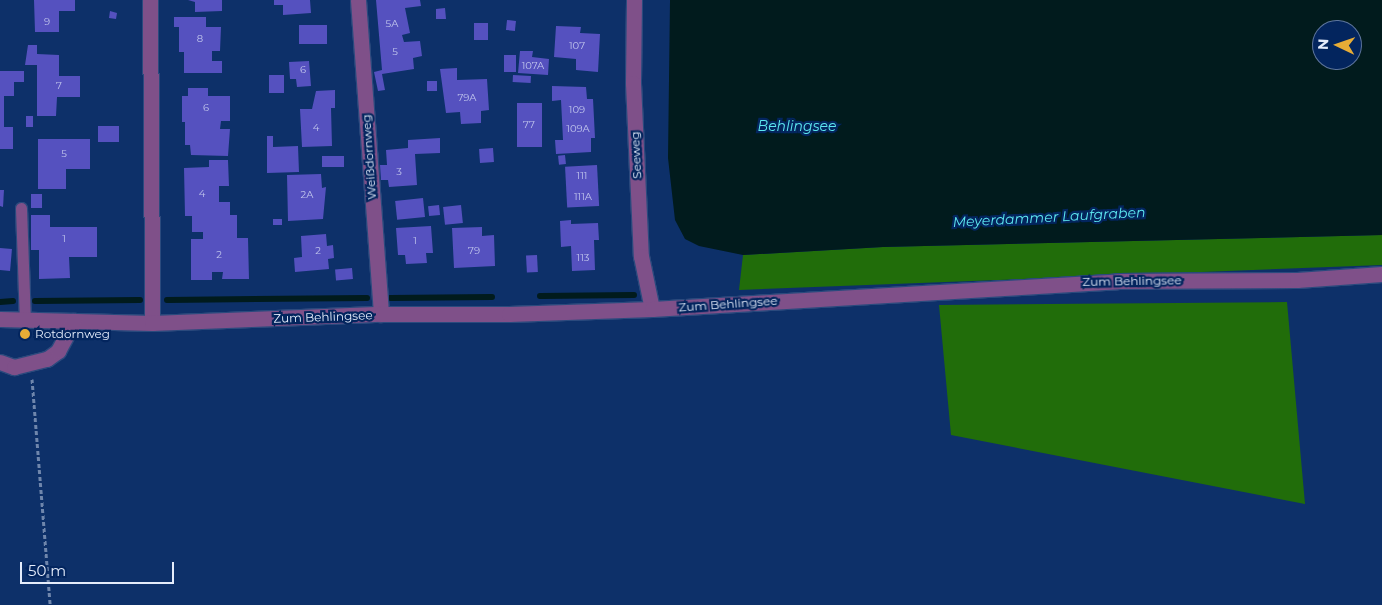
<!DOCTYPE html>
<html>
<head>
<meta charset="utf-8">
<style>
  body { margin:0 }
  #map { position:relative; width:1382px; height:605px; overflow:hidden; background:#0d3069; font-family:Montserrat,sans-serif }
  div>[style] { position:absolute }
  [style*='--x'] { left:calc(var(--x)*1px); top:calc(var(--y)*1px); width:calc(var(--w)*1px); rotate:calc(var(--a)*1deg) }
  .green>* { inset:0; background:#216d0a }
  .water>* { inset:0; background:#011b1d }
  .stream>* { height:6px; margin:-3px; padding:0 3px; transform-origin:3px; border-radius:3px; background:#011b1d }
  .building>* { inset:0; background:#5551bf; transform-origin:0 0 }
  .path>* { height:3px; margin-top:-1.5px; transform-origin:0; background:repeating-linear-gradient(90deg,#6f86ac 0 4px,transparent 0 6.5px) }
  .roads { filter:drop-shadow(1px 0 #2b4a7d) drop-shadow(-1px 0 #2b4a7d) drop-shadow(0 1px #2b4a7d) drop-shadow(0 -1px #2b4a7d) }
  .lane>* { height:11px; margin:-5.5px; padding:0 5.5px; transform-origin:5.5px; border-radius:5.5px; background:#7f5089 }
  .street>* { height:15px; margin:-7.5px; padding:0 7.5px; transform-origin:7.5px; border-radius:7.5px; background:#7f5089 }
  .dots>* { width:14px; height:14px; translate:-50% -50%; box-sizing:border-box; border:2px solid #03255e; border-radius:50% }
  span { translate:-50% -50%; white-space:nowrap; text-align:center; line-height:1.15; -webkit-text-stroke:4.5px #03255e; paint-order:stroke }
  .number-label { font-size:10px; color:#c0c5ec }
  .number-label span { -webkit-text-stroke-width:0 }
  .street-label { font-size:12px; color:#e4ecfb }
  .poi-label { font-size:12px; color:#e4ecfb }
  .left { translate:0 -50%; text-align:left }
  .water-label { font-size:14px; color:#5de7ef; font-style:italic }
  .north { position:absolute; left:1312px; top:20px; width:50px; height:50px; box-sizing:border-box; background:#03255e; border:1px solid #5d759d; border-radius:50%; rotate:273deg; font-size:14px; font-weight:700; line-height:20px; text-align:center; color:#e4ecfb }
  .north::after { content:''; display:block; margin:auto; width:18px; height:22px; background:#e7ac36; clip-path:polygon(50% 0,100% 100%,50% 72%,0 100%) }
  .scale { position:absolute; left:20px; top:562px; width:154px; height:22px; box-sizing:border-box; border:2px solid #e4ecfb; border-top:0; padding-left:6px; font-size:15px; line-height:18px; white-space:nowrap; color:#e4ecfb; -webkit-text-stroke:4px #03255e; paint-order:stroke }
</style>
</head>
<body>
<div id="map">
  <div class="green">
    <div style="clip-path:polygon(1382px 235px,1382px 265px,739px 290px,743px 255px,883px 247px)"></div>
    <div style="clip-path:polygon(1287px 302px,1305px 504px,951px 435px,939px 305px)"></div>
  </div>
  <div class="water">
    <div style="clip-path:polygon(evenodd,670px 0,1382px 0,1382px 235px,883px 247px,743px 255px,699px 246px,685px 239px,675px 220px,668px 158px,670px 0,1322px 30px,1352px 30px,1352px 60px,1322px 60px,1322px 30px)"></div>
  </div>
  <div class="stream">
    <div style="--x:540;--y:296;--w:94;--a:-0.6"></div>
    <div style="--x:390;--y:298;--w:102;--a:-0.6"></div>
    <div style="--x:167;--y:300;--w:200;--a:-0.6"></div>
    <div style="--x:35;--y:301;--w:105;--a:-0.5"></div>
    <div style="--x:0;--y:302;--w:13;--a:-4"></div>
  </div>
  <div class="building">
    <div style="clip-path:polygon(34px 0,75px 0,75px 11px,59px 11px,59px 32px,35px 32px)"></div>
    <div style="clip-path:polygon(188px 0,222px 0,222px 11px,195px 12px,195px 2px)"></div>
    <div style="clip-path:polygon(274px 0,310px 0,311px 13px,283px 15px,283px 5px,274px 5px)"></div>
    <div style="clip-path:polygon(376px 0,420px 0,421px 6px,405px 8px,410px 33px,402px 35px,404px 42px,420px 41px,422px 56px,413px 58px,414px 69px,382px 74px,385px 90px,378px 91px,374px 72px,382px 70px)"></div>
    <div style="clip-path:polygon(445px 8px,446px 19px,436px 19px,436px 9px)"></div>
    <div style="clip-path:polygon(110px 11px,117px 13px,116px 19px,109px 18px)"></div>
    <div style="clip-path:polygon(174px 17px,206px 17px,206px 27px,221px 27px,220px 51px,212px 51px,212px 61px,222px 61px,222px 73px,184px 73px,184px 52px,179px 52px,179px 27px,174px 27px)"></div>
    <div style="left:507px;top:20px;width:9px;height:10px;rotate:6deg"></div>
    <div style="left:474px;top:23px;width:14px;height:17px"></div>
    <div style="left:327px;top:25px;width:19px;height:28px;rotate:90deg"></div>
    <div style="clip-path:polygon(556px 26px,581px 27px,580px 33px,600px 34px,598px 72px,576px 70px,576px 59px,554px 57px)"></div>
    <div style="clip-path:polygon(28px 45px,37px 45px,37px 54px,59px 55px,59px 76px,80px 76px,80px 97px,57px 97px,56px 116px,37px 116px,37px 65px,25px 65px)"></div>
    <div style="clip-path:polygon(520px 51px,533px 51px,532px 57px,549px 59px,548px 75px,518px 73px)"></div>
    <div style="left:504px;top:55px;width:12px;height:17px"></div>
    <div style="clip-path:polygon(309px 61px,311px 86px,297px 87px,296px 79px,290px 79px,289px 62px)"></div>
    <div style="clip-path:polygon(457px 68px,457px 80px,487px 79px,489px 110px,481px 111px,481px 123px,461px 124px,460px 112px,446px 113px,440px 69px)"></div>
    <div style="clip-path:polygon(0 71px,24px 71px,24px 82px,14px 82px,14px 96px,4px 96px,4px 127px,13px 127px,13px 149px,0 149px)"></div>
    <div style="left:284px;top:75px;width:18px;height:15px;rotate:90deg"></div>
    <div style="left:513px;top:75px;width:18px;height:7px;rotate:3deg"></div>
    <div style="left:427px;top:81px;width:10px;height:10px"></div>
    <div style="clip-path:polygon(552px 86px,586px 87px,587px 99px,593px 99px,595px 138px,591px 138px,591px 152px,556px 154px,555px 140px,563px 140px,561px 100px,552px 101px)"></div>
    <div style="clip-path:polygon(188px 88px,208px 88px,208px 96px,230px 96px,230px 121px,221px 121px,220px 129px,230px 129px,228px 156px,191px 155px,190px 145px,185px 145px,185px 122px,182px 122px,182px 96px,188px 96px)"></div>
    <div style="clip-path:polygon(335px 90px,335px 108px,331px 108px,332px 146px,302px 147px,300px 109px,312px 109px,316px 91px)"></div>
    <div style="left:517px;top:103px;width:25px;height:44px"></div>
    <div style="left:26px;top:116px;width:7px;height:11px"></div>
    <div style="left:98px;top:126px;width:21px;height:16px"></div>
    <div style="clip-path:polygon(267px 136px,273px 136px,273px 147px,298px 146px,299px 172px,267px 173px)"></div>
    <div style="clip-path:polygon(440px 138px,440px 153px,415px 154px,417px 185px,389px 187px,388px 180px,381px 180px,380px 165px,387px 165px,386px 150px,408px 148px,408px 140px)"></div>
    <div style="clip-path:polygon(38px 139px,90px 139px,90px 169px,66px 169px,66px 189px,38px 189px)"></div>
    <div style="left:493px;top:148px;width:14px;height:14px;rotate:86deg"></div>
    <div style="left:565px;top:155px;width:9px;height:7px;rotate:84deg"></div>
    <div style="left:344px;top:156px;width:11px;height:22px;rotate:90deg"></div>
    <div style="clip-path:polygon(209px 160px,228px 160px,229px 186px,219px 186px,219px 202px,230px 202px,230px 215px,237px 215px,237px 238px,248px 238px,249px 279px,222px 279px,223px 272px,212px 272px,212px 280px,191px 280px,191px 239px,203px 239px,203px 232px,192px 232px,192px 216px,185px 216px,184px 168px,209px 167px)"></div>
    <div style="left:597px;top:165px;width:41px;height:32px;rotate:87deg"></div>
    <div style="clip-path:polygon(321px 174px,322px 188px,326px 187px,323px 219px,288px 221px,287px 175px)"></div>
    <div style="clip-path:polygon(0 190px,4px 190px,3px 207px,0 206px)"></div>
    <div style="left:31px;top:194px;width:11px;height:14px"></div>
    <div style="left:423px;top:198px;width:19px;height:28px;rotate:84deg"></div>
    <div style="left:439px;top:205px;width:10px;height:11px;rotate:84deg"></div>
    <div style="left:461px;top:205px;width:18px;height:18px;rotate:84deg"></div>
    <div style="clip-path:polygon(31px 215px,50px 215px,50px 227px,97px 227px,97px 257px,69px 257px,70px 278px,39px 279px,39px 250px,31px 250px)"></div>
    <div style="left:273px;top:219px;width:9px;height:6px"></div>
    <div style="clip-path:polygon(571px 220px,571px 224px,598px 223px,599px 240px,594px 240px,595px 270px,572px 271px,571px 246px,561px 247px,560px 221px)"></div>
    <div style="clip-path:polygon(431px 226px,433px 253px,426px 253px,427px 263px,406px 264px,405px 255px,398px 255px,396px 228px)"></div>
    <div style="clip-path:polygon(482px 227px,482px 236px,494px 235px,495px 266px,454px 268px,452px 228px)"></div>
    <div style="clip-path:polygon(326px 234px,327px 246px,333px 245px,334px 258px,328px 259px,329px 269px,295px 272px,294px 258px,302px 257px,301px 236px)"></div>
    <div style="left:0;top:248px;width:12px;height:22px;rotate:5deg"></div>
    <div style="left:537px;top:255px;width:17px;height:11px;rotate:87deg"></div>
    <div style="left:352px;top:268px;width:11px;height:17px;rotate:85deg"></div>
  </div>
  <div class="path">
    <div style="--x:32;--y:379;--w:227;--a:85.4"></div>
  </div>
  <div class="roads">
    <div class="lane">
      <div style="--x:21;--y:208;--w:112;--a:88"></div>
    </div>
    <div class="street">
      <div style="--x:150;--y:0;--w:323;--a:89.6"></div>
      <div style="--x:358;--y:0;--w:315;--a:85.8"></div>
      <div style="--x:634;--y:0;--w:83;--a:90.7"></div>
      <div style="--x:633;--y:83;--w:173;--a:87.4"></div>
      <div style="--x:641;--y:256;--w:54;--a:78.3"></div>
      <div style="--x:0;--y:319;--w:152;--a:1.5"></div>
      <div style="--x:152;--y:323;--w:229;--a:-2.3"></div>
      <div style="--x:381;--y:314;--w:128;--a:0"></div>
      <div style="--x:509;--y:314;--w:143;--a:-2"></div>
      <div style="--x:652;--y:309;--w:466;--a:-3.4"></div>
      <div style="--x:1117;--y:281;--w:180;--a:-0.3"></div>
      <div style="--x:1297;--y:280;--w:85;--a:-4"></div>
      <div style="--x:0;--y:362;--w:15;--a:20"></div>
      <div style="--x:14;--y:367;--w:34;--a:-14"></div>
      <div style="--x:47;--y:359;--w:14;--a:-36"></div>
      <div style="--x:58;--y:351;--w:34;--a:-62"></div>
    </div>
  </div>
  <div class="dots">
    <div style="left:25px;top:334px;background:#e7ac36"></div>
  </div>
  <div class="number-label">
    <span style="left:47px;top:22px">9</span>
    <span style="left:392px;top:24px">5A</span>
    <span style="left:200px;top:39px">8</span>
    <span style="left:577px;top:46px">107</span>
    <span style="left:395px;top:52px">5</span>
    <span style="left:533px;top:66px">107A</span>
    <span style="left:303px;top:70px">6</span>
    <span style="left:59px;top:86px">7</span>
    <span style="left:467px;top:98px">79A</span>
    <span style="left:206px;top:108px">6</span>
    <span style="left:577px;top:110px">109</span>
    <span style="left:529px;top:125px">77</span>
    <span style="left:316px;top:128px">4</span>
    <span style="left:578px;top:129px">109A</span>
    <span style="left:64px;top:154px">5</span>
    <span style="left:399px;top:172px">3</span>
    <span style="left:582px;top:176px">111</span>
    <span style="left:202px;top:194px">4</span>
    <span style="left:307px;top:195px">2A</span>
    <span style="left:583px;top:197px">111A</span>
    <span style="left:64px;top:239px">1</span>
    <span style="left:415px;top:241px">1</span>
    <span style="left:318px;top:251px">2</span>
    <span style="left:474px;top:251px">79</span>
    <span style="left:219px;top:255px">2</span>
    <span style="left:583px;top:258px">113</span>
  </div>
  <div class="street-label">
    <span style="left:636px;top:155px;rotate:-93deg">Seeweg</span>
    <span style="left:369px;top:157px;rotate:-94deg">Weißdornweg</span>
    <span style="left:1132px;top:281px;rotate:-1deg">Zum Behlingsee</span>
    <span style="left:728px;top:304px;rotate:-4deg">Zum Behlingsee</span>
    <span style="left:323px;top:317px;rotate:-2deg">Zum Behlingsee</span>
  </div>
  <div class="poi-label">
    <span class="left" style="left:35px;top:334px">Rotdornweg</span>
  </div>
  <div class="water-label">
    <span style="left:797px;top:126px">Behlingsee</span>
    <span style="left:1049px;top:217px;rotate:-3deg">Meyerdammer Laufgraben</span>
  </div>
  <div class="north">N</div>
  <div class="scale">50 m</div>
</div>
</body>
</html>
